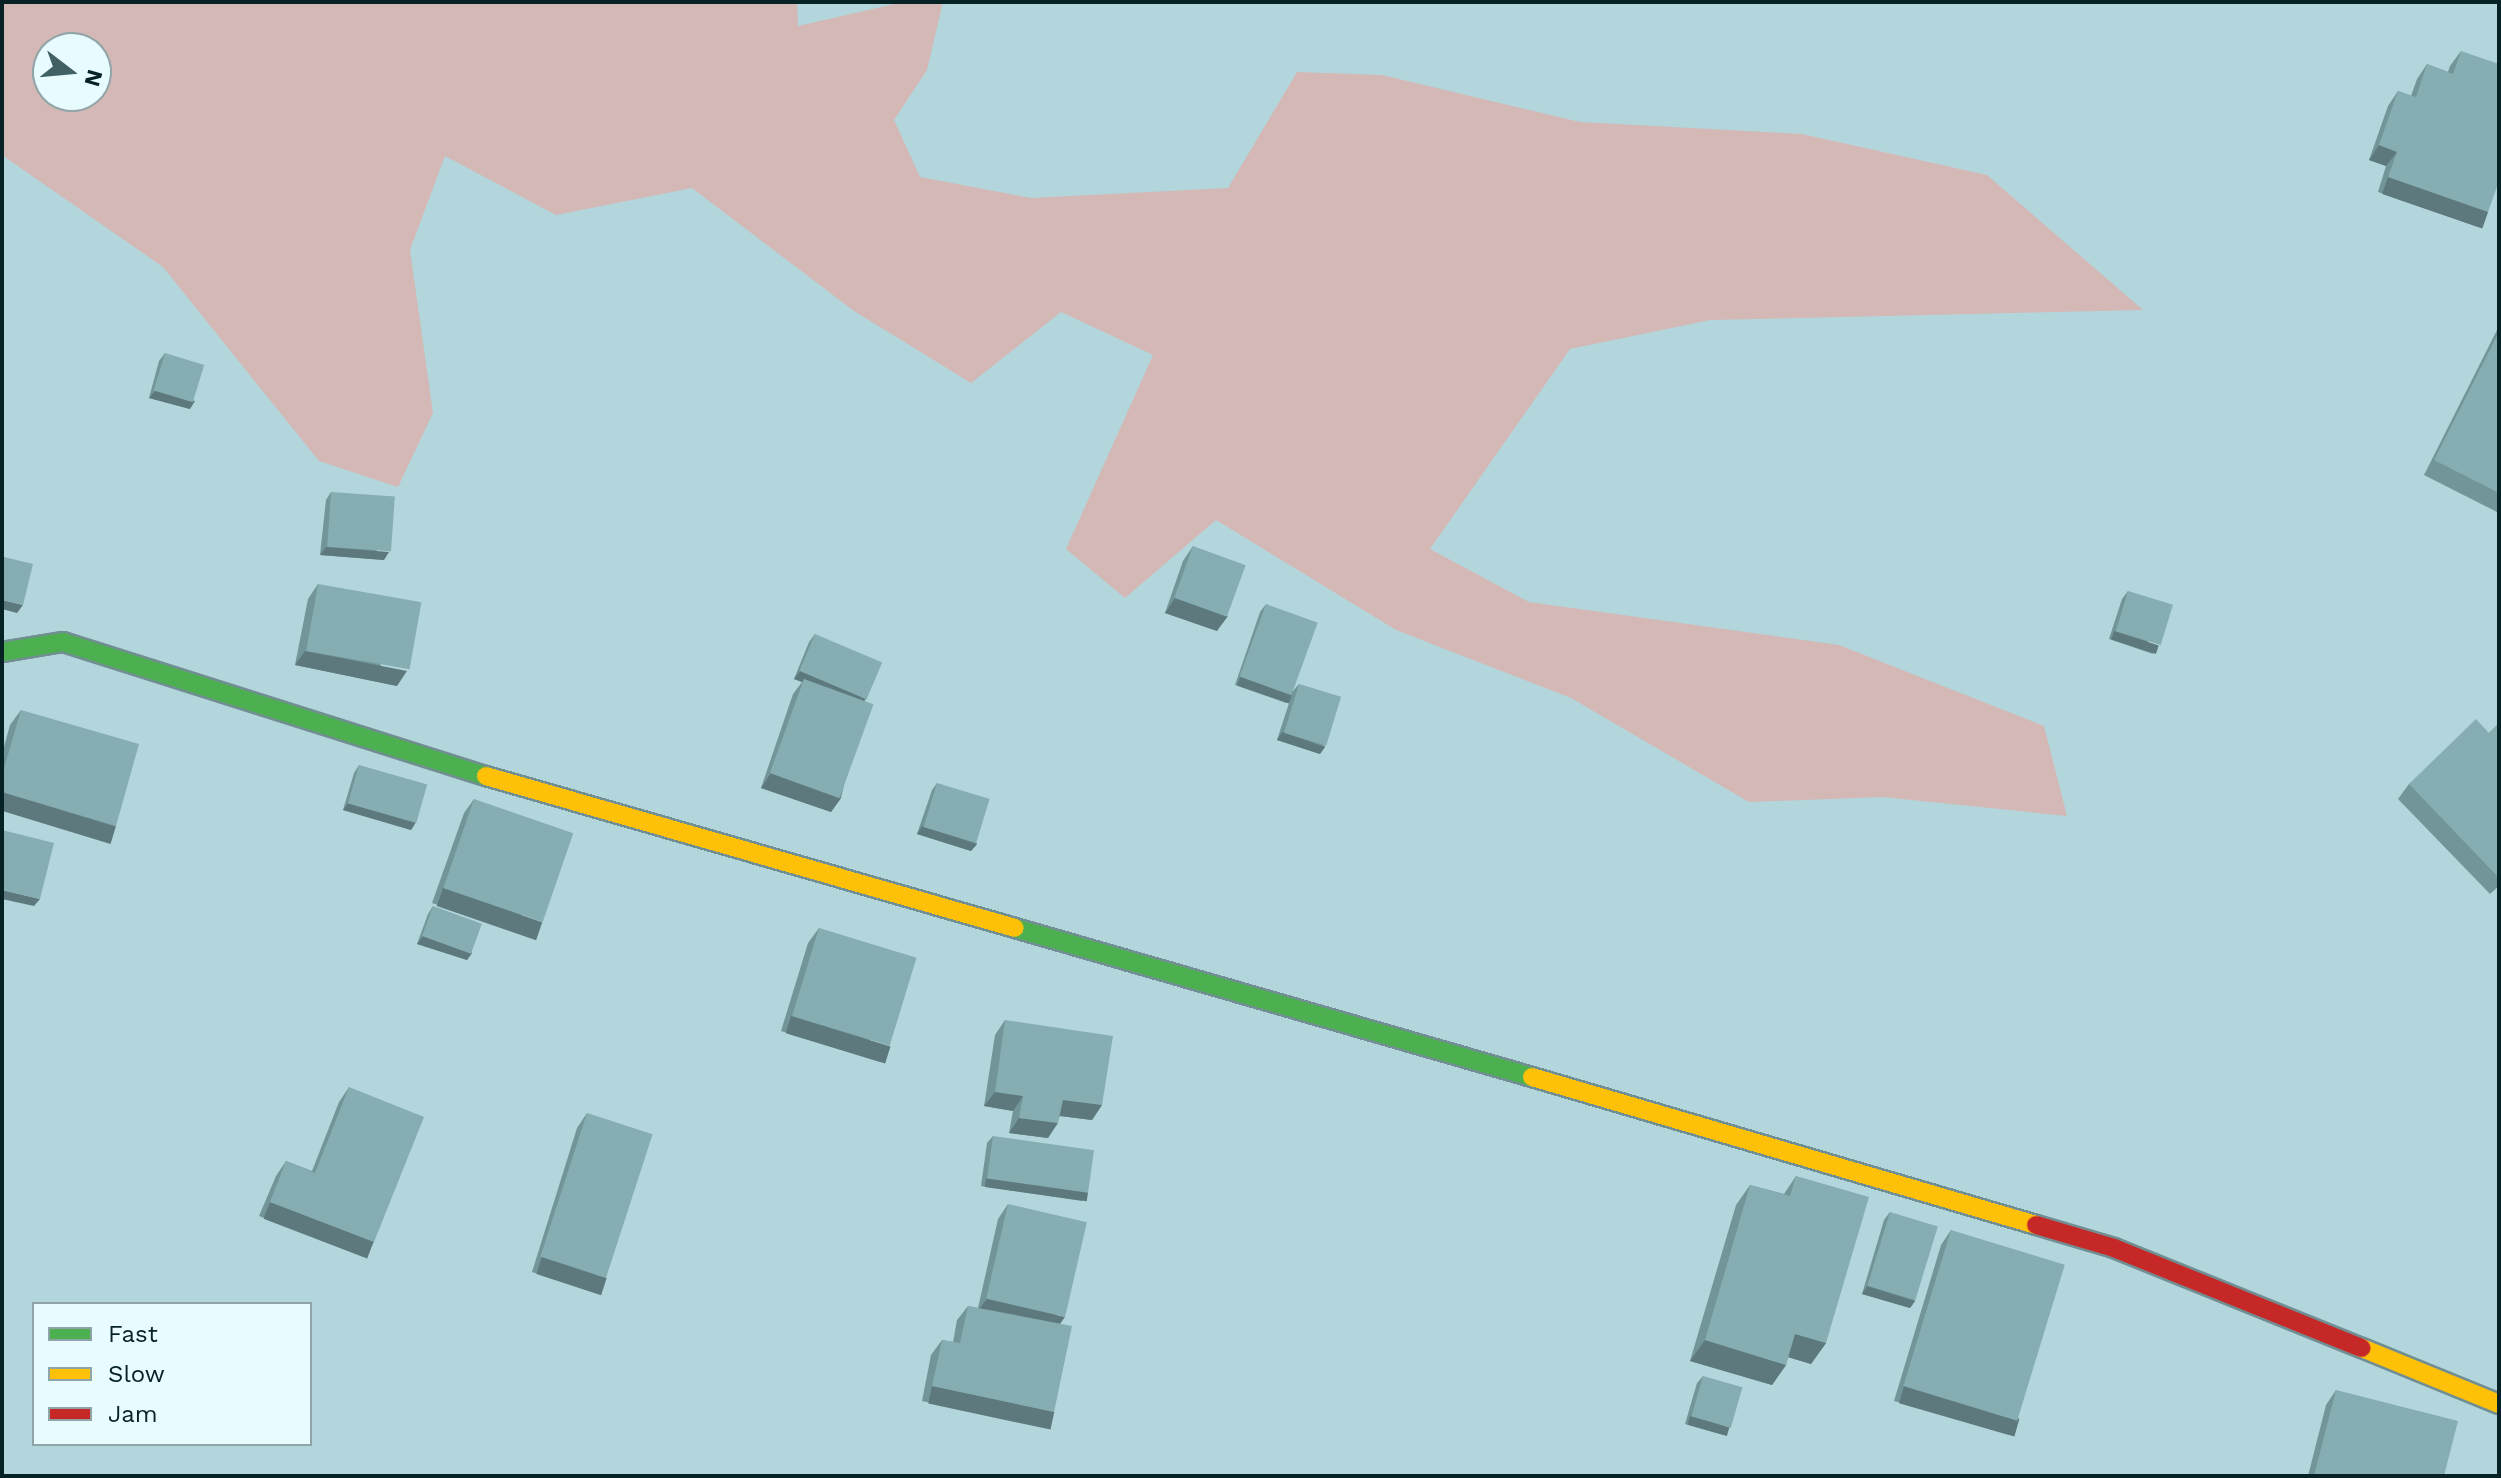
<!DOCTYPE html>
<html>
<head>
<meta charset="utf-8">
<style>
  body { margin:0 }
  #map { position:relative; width:2501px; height:1478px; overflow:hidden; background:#b2d6db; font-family:"Work Sans",sans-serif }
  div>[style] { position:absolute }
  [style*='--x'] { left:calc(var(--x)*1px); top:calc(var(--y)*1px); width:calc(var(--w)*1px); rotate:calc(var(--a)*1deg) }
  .green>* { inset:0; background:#d4b8b6 }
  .roads { filter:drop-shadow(2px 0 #718e92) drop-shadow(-2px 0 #718e92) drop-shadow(0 2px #718e92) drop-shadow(0 -2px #718e92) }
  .fast>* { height:18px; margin:-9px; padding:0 9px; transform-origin:9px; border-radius:9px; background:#4caf50 }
  .slow>* { height:18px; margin:-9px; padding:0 9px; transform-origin:9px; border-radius:9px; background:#ffc107 }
  .jam>* { height:18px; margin:-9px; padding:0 9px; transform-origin:9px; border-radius:9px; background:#c62828 }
  .wall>* { inset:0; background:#729599 }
  .shaded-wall>* { inset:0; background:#5d797d; transform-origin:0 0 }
  .building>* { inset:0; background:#85adb2; transform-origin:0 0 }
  span { translate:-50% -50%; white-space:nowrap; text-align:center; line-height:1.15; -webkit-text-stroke:6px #e8fbfe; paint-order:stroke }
  .frame { position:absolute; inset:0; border:4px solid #062225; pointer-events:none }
  .legend { position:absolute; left:32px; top:1302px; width:280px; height:144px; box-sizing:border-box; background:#e8fbfe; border:2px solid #8ea4a7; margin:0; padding:10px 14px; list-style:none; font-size:24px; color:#062225 }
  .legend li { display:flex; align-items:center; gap:16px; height:40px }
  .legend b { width:40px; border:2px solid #8ea4a7 }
  .north { position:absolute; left:32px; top:32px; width:80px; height:80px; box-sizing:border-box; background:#e8fbfe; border:2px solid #8ea4a7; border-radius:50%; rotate:106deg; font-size:22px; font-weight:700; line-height:32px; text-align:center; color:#062225 }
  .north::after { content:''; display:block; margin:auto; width:28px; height:36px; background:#426165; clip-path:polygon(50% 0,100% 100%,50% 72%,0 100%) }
</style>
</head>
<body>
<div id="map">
  <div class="green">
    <div style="clip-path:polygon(evenodd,2px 2px,797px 2px,798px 26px,903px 2px,943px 2px,927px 70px,894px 120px,920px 177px,1031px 198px,1228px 188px,1297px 72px,1382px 75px,1580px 122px,1802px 134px,1987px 175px,2143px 310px,1710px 320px,1570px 349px,1430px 549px,1529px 602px,1839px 645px,2044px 726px,2067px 816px,1882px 797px,1749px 802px,1571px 698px,1396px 630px,1216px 520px,1125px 598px,1066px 549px,1153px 355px,1061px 312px,971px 383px,854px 311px,692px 188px,556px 215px,445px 156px,410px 250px,433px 413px,398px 487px,319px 461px,163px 267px,2px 155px,2px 2px,48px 48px,96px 48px,96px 96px,48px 96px,48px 48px)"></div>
  </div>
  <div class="roads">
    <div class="fast">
      <div style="--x:2;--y:652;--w:62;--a:-9.3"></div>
      <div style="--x:63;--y:642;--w:444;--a:17.6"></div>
      <div style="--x:1015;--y:928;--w:538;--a:16.08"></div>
    </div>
    <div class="slow">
      <div style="--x:486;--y:776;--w:550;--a:16.03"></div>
      <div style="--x:1532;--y:1077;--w:525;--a:16.36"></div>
      <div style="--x:2362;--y:1348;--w:148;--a:22.2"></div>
    </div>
    <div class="jam">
      <div style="--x:2036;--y:1225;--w:81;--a:16.4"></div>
      <div style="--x:2114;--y:1248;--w:267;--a:22"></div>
    </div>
  </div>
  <div class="wall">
    <div style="clip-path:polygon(2461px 51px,2488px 212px,2478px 227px,2378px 192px,2386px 166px,2369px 160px,2388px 106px,2398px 91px,2411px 96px,2417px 79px,2427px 64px,2448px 72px,2450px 66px)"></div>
    <div style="clip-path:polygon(2499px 326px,2499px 513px,2424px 475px)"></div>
    <div style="clip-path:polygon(165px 353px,190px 409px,149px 398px,159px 361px)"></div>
    <div style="clip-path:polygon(331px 492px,384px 560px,320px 555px,326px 500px)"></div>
    <div style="clip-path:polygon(1193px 546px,1217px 631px,1165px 613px,1183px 561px)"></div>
    <div style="clip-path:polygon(318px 584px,397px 686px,295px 665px,308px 599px)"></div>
    <div style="clip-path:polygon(2128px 591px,2153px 654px,2109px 639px,2122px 599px)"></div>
    <div style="clip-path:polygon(1266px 604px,1293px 691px,1299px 684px,1325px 747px,1320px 754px,1277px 740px,1292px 694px,1286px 703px,1235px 685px,1260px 612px)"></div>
    <div style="clip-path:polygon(815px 634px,864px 701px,841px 798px,831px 812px,761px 788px,793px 694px,802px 682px,794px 679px,809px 642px)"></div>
    <div style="clip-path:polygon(21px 710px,116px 826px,106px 841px,2px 810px,2px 754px,10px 725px)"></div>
    <div style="clip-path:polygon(2499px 723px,2499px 886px,2490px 894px,2398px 799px,2409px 784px,2489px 733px)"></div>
    <div style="clip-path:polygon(359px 765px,416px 822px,411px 830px,343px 810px,354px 773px)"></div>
    <div style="clip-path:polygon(937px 783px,977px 844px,971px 851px,917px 834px,932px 790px)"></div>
    <div style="clip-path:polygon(474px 799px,531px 938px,432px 903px,464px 813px)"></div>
    <div style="clip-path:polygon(433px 906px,472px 953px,467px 960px,417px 944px,428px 914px)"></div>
    <div style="clip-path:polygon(819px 928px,880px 1062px,781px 1031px,808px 943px)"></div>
    <div style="clip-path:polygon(1005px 1020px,1102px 1105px,1092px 1120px,1060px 1116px,1048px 1138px,1009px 1133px,1013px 1111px,984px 1106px,995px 1035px)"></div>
    <div style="clip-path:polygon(349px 1087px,374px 1242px,364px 1257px,259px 1216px,276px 1176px,286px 1161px,312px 1171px,339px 1102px)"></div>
    <div style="clip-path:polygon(587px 1113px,597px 1293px,532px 1272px,577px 1128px)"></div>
    <div style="clip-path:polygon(993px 1136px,1088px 1193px,1082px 1201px,981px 1186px,987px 1143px)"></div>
    <div style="clip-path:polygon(1796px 1176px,1826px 1343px,1811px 1364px,1788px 1357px,1786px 1365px,1772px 1385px,1690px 1361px,1736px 1205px,1750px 1185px,1784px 1194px)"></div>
    <div style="clip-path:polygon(1008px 1204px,1060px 1324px,1054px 1412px,1044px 1427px,922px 1401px,931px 1355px,942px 1340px,953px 1342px,957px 1320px,968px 1306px,978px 1308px,998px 1219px)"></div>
    <div style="clip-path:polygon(1890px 1212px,1915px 1301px,1910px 1308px,1862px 1294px,1884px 1220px)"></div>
    <div style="clip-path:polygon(1951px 1230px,2019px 1420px,2009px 1435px,1894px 1401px,1941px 1245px)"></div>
    <div style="clip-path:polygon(1703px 1376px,1724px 1435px,1685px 1424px,1697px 1383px)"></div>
    <div style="clip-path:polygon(2336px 1390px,2444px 1476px,2308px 1476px,2326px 1405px)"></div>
  </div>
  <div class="shaded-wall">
    <div style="clip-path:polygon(2379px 145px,2397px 152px,2386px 166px,2369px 160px)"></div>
    <div style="left:2388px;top:177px;width:106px;height:18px;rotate:19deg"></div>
    <div style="clip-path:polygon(155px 391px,195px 401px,190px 409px,149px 398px)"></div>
    <div style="clip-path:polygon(326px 547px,389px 552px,384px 560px,320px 555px)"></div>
    <div style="clip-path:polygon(1175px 598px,1228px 616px,1217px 631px,1165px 613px)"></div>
    <div style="clip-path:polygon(2px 600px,23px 605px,17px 613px,2px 609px)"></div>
    <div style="left:2114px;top:631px;width:47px;height:9px;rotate:18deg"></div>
    <div style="clip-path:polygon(305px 651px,407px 671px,397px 686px,295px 665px)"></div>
    <div style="clip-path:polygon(800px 671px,866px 699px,860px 706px,804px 679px,802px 682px,794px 679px)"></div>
    <div style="left:1240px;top:677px;width:55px;height:9px;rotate:19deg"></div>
    <div style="clip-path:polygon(1282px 732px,1325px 747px,1320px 754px,1277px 740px)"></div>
    <div style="clip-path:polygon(771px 773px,841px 798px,831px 812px,761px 788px)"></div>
    <div style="left:2px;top:792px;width:119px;height:18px;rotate:17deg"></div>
    <div style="clip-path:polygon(348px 803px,416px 822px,411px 830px,343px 810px)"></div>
    <div style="clip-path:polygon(922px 826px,977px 844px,971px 851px,917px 834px)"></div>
    <div style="left:443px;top:888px;width:105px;height:19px;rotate:19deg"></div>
    <div style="clip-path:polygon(2px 890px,40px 899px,34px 906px,2px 899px)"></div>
    <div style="clip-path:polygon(423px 936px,472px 953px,467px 960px,417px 944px)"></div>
    <div style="left:791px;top:1016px;width:104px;height:18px;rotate:17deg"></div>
    <div style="clip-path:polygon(995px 1092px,1023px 1096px,1013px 1111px,984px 1106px)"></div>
    <div style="clip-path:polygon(1063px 1100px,1102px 1105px,1092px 1120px,1052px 1115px)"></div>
    <div style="clip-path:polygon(1019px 1118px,1058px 1123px,1048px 1138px,1009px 1133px)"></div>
    <div style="left:986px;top:1178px;width:103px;height:9px;rotate:8deg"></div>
    <div style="left:270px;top:1202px;width:111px;height:18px;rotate:21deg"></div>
    <div style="left:542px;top:1257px;width:68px;height:18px;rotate:18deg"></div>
    <div style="clip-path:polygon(1867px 1286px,1915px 1301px,1910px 1308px,1862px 1294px)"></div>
    <div style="clip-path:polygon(987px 1299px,1065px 1317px,1055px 1331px,976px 1313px)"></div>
    <div style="clip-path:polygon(1795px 1334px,1826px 1343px,1811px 1364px,1781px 1355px)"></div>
    <div style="clip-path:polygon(1705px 1340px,1786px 1365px,1772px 1385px,1690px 1361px)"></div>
    <div style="left:932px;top:1386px;width:125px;height:18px;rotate:12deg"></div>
    <div style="left:1904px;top:1386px;width:120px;height:18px;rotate:16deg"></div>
    <div style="left:1690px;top:1416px;width:41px;height:9px;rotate:16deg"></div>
  </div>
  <div class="building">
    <div style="clip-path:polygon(2461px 51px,2499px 64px,2499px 181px,2488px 212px,2388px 177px,2397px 152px,2379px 145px,2398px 91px,2416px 97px,2427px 64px,2453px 74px)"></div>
    <div style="clip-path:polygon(2499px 332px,2499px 493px,2434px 460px)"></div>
    <div style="left:165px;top:353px;width:41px;height:39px;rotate:17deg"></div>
    <div style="left:331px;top:492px;width:64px;height:55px;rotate:4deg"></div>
    <div style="left:1193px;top:546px;width:56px;height:55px;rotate:20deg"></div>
    <div style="clip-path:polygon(4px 557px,33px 564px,23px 605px,2px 600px,2px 564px)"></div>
    <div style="left:318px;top:584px;width:105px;height:68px;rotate:10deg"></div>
    <div style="left:2128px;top:591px;width:47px;height:42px;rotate:17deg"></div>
    <div style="left:1266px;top:604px;width:55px;height:77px;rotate:20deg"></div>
    <div style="left:815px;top:634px;width:73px;height:40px;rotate:23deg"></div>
    <div style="left:804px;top:679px;width:74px;height:100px;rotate:20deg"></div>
    <div style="left:1299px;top:684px;width:44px;height:51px;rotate:17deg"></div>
    <div style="clip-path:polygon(21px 710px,139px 744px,116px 826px,2px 792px,2px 775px)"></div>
    <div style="clip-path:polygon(2476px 719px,2489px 733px,2499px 723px,2499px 878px,2409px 784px)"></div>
    <div style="left:359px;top:765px;width:71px;height:40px;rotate:16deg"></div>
    <div style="left:937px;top:783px;width:55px;height:46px;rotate:17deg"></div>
    <div style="left:474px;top:799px;width:105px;height:94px;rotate:19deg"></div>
    <div style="clip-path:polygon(2px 830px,54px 843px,40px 899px,2px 890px)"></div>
    <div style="left:433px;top:906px;width:52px;height:32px;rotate:20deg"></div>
    <div style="left:819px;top:928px;width:102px;height:92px;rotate:17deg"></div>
    <div style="clip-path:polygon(1005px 1020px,1113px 1036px,1102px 1105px,1063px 1100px,1058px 1123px,1019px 1118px,1023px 1096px,995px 1092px)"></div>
    <div style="clip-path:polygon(349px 1087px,424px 1117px,374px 1242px,270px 1202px,286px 1161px,315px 1173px)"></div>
    <div style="left:587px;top:1113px;width:69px;height:151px;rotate:18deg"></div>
    <div style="left:993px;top:1136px;width:102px;height:43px;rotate:8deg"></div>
    <div style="clip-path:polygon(1796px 1176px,1869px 1197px,1826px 1343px,1795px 1334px,1786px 1365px,1705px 1340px,1750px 1185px,1790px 1196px)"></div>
    <div style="left:1008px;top:1204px;width:81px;height:97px;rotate:13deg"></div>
    <div style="left:1890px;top:1212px;width:50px;height:77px;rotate:17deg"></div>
    <div style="left:1951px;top:1230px;width:119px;height:163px;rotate:17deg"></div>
    <div style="clip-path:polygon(968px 1306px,1072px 1326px,1054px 1412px,932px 1386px,942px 1340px,960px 1343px)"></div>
    <div style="left:1703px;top:1376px;width:41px;height:42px;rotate:16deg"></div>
    <div style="clip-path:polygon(2336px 1390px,2458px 1421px,2444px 1476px,2314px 1476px)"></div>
  </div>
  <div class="frame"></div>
  <ul class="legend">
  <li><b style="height:10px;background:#4caf50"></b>Fast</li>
  <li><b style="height:10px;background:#ffc107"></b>Slow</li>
  <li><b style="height:10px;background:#c62828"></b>Jam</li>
  </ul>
  <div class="north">N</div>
</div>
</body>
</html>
